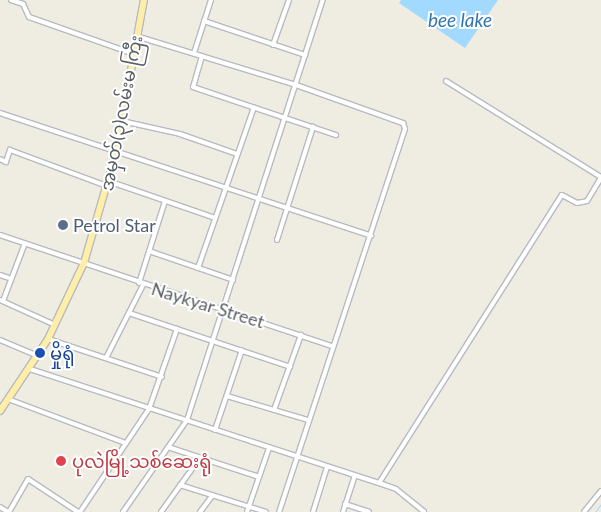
<!DOCTYPE html>
<html>
<head>
<meta charset="utf-8">
<style>
  body { margin:0 }
  #map { position:relative; width:601px; height:512px; overflow:hidden; background:#efece2; font-family:Lato,"Noto Sans Myanmar",sans-serif }
  div>[style] { position:absolute }
  [style*='--x'] { left:calc(var(--x)*1px); top:calc(var(--y)*1px); width:calc(var(--w)*1px); rotate:calc(var(--a)*1deg) }
  .water>* { inset:0; background:#a2daff }
  .stream>* { height:1px; margin:-0.5px; padding:0 0.5px; transform-origin:0.5px; border-radius:0.5px; background:#a2daff }
  .roads { filter:drop-shadow(1px 0 #b7bbc0) drop-shadow(-1px 0 #b7bbc0) drop-shadow(0 1px #b7bbc0) drop-shadow(0 -1px #b7bbc0) }
  .minor>* { height:4px; margin:-2px; padding:0 2px; transform-origin:2px; border-radius:2px; background:#fff }
  .primary>* { height:6px; margin:-3px; padding:0 3px; transform-origin:3px; border-radius:3px; background:#ffeea7 }
  .dots>* { width:14px; height:14px; translate:-50% -50%; box-sizing:border-box; border:2px solid #fff; border-radius:50% }
  span { translate:-50% -50%; white-space:nowrap; text-align:center; line-height:1.15; -webkit-text-stroke:4px #fff; paint-order:stroke }
  .street-label { font-size:18px; color:#5a5f64 }
  .service-label { font-size:18px; color:#4e5e75 }
  .left { translate:0 -50%; text-align:left }
  .transit-label { font-size:18px; color:#164399 }
  .health-label { font-size:18px; color:#be3a42 }
  .water-label { font-size:19px; color:#3175b2; font-style:italic }
</style>
</head>
<body>
<div id="map">
  <div class="water">
    <div style="clip-path:polygon(401px 0,498px 0,465px 48px,399px 3px)"></div>
  </div>
  <div class="stream">
    <div style="--x:595;--y:512;--w:10;--a:-53"></div>
  </div>
  <div class="roads">
    <div class="minor">
      <div style="--x:11;--y:0;--w:13;--a:18"></div>
      <div style="--x:23;--y:4;--w:14;--a:65"></div>
      <div style="--x:29;--y:17;--w:111;--a:19.4"></div>
      <div style="--x:204;--y:21;--w:107;--a:18.6"></div>
      <div style="--x:136;--y:36;--w:167;--a:17"></div>
      <div style="--x:296;--y:85;--w:114;--a:19.6"></div>
      <div style="--x:403;--y:123;--w:6;--a:72"></div>
      <div style="--x:405;--y:129;--w:403;--a:108.2"></div>
      <div style="--x:273;--y:45;--w:48;--a:-70.4"></div>
      <div style="--x:194;--y:53;--w:56;--a:-72.2"></div>
      <div style="--x:202;--y:56;--w:32;--a:106"></div>
      <div style="--x:193;--y:87;--w:151;--a:18.6"></div>
      <div style="--x:446;--y:81;--w:182;--a:31.8"></div>
      <div style="--x:0;--y:113;--w:391;--a:18.3"></div>
      <div style="--x:122;--y:121;--w:59;--a:12.6"></div>
      <div style="--x:180;--y:134;--w:60;--a:19.3"></div>
      <div style="--x:0;--y:159;--w:7;--a:27"></div>
      <div style="--x:6;--y:162;--w:13;--a:-72"></div>
      <div style="--x:10;--y:150;--w:103;--a:20.4"></div>
      <div style="--x:108;--y:181;--w:113;--a:19.1"></div>
      <div style="--x:0;--y:235;--w:350;--a:18.5"></div>
      <div style="--x:277;--y:240;--w:119;--a:-72.3"></div>
      <div style="--x:149;--y:251;--w:89;--a:19"></div>
      <div style="--x:198;--y:268;--w:170;--a:-70.8"></div>
      <div style="--x:0;--y:275;--w:9;--a:18"></div>
      <div style="--x:139;--y:283;--w:86;--a:-72.4"></div>
      <div style="--x:0;--y:300;--w:60;--a:24.4"></div>
      <div style="--x:3;--y:301;--w:62;--a:-69.2"></div>
      <div style="--x:129;--y:313;--w:170;--a:18.5"></div>
      <div style="--x:48;--y:339;--w:120;--a:18.4"></div>
      <div style="--x:0;--y:340;--w:41;--a:22.8"></div>
      <div style="--x:106;--y:358;--w:82;--a:-63.1"></div>
      <div style="--x:30;--y:369;--w:367;--a:18.1"></div>
      <div style="--x:379;--y:483;--w:18;--a:19"></div>
      <div style="--x:396;--y:489;--w:36;--a:39"></div>
      <div style="--x:227;--y:396;--w:84;--a:16.5"></div>
      <div style="--x:8;--y:399;--w:125;--a:20.6"></div>
      <div style="--x:274;--y:410;--w:80;--a:-70.2"></div>
      <div style="--x:215;--y:430;--w:84;--a:-71.4"></div>
      <div style="--x:168;--y:447;--w:96;--a:18.2"></div>
      <div style="--x:379;--y:483;--w:341;--a:-57.6"></div>
      <div style="--x:562;--y:195;--w:17;--a:28"></div>
      <div style="--x:577;--y:203;--w:10;--a:-11"></div>
      <div style="--x:587;--y:201;--w:27;--a:-59"></div>
      <div style="--x:180;--y:485;--w:90;--a:17.4"></div>
      <div style="--x:345;--y:504;--w:25;--a:18"></div>
      <div style="--x:0;--y:507;--w:9;--a:32"></div>
      <div style="--x:9;--y:512;--w:38;--a:-60"></div>
      <div style="--x:28;--y:479;--w:60;--a:33.4"></div>
      <div style="--x:80;--y:512;--w:124;--a:-56.2"></div>
      <div style="--x:149;--y:409;--w:85;--a:-70.7"></div>
      <div style="--x:123;--y:512;--w:112;--a:-55.2"></div>
      <div style="--x:187;--y:420;--w:441;--a:-72.1"></div>
      <div style="--x:161;--y:512;--w:67;--a:-54.2"></div>
      <div style="--x:200;--y:512;--w:21;--a:-53"></div>
      <div style="--x:247;--y:512;--w:68;--a:-71"></div>
      <div style="--x:313;--y:512;--w:47;--a:-72.7"></div>
      <div style="--x:343;--y:512;--w:38;--a:-72"></div>
      <div style="--x:584;--y:512;--w:27;--a:-51"></div>
    </div>
    <div class="primary">
      <div style="--x:0;--y:411;--w:87;--a:-56.3"></div>
      <div style="--x:48;--y:339;--w:84;--a:-64.7"></div>
      <div style="--x:84;--y:263;--w:116;--a:-73.9"></div>
      <div style="--x:116;--y:152;--w:155;--a:-79.6"></div>
    </div>
  </div>
  <div class="dots">
    <div style="left:63px;top:225px;background:#5c6f8a"></div>
    <div style="left:40px;top:353px;background:#1a4fb4"></div>
    <div style="left:61px;top:461px;background:#e0444e"></div>
  </div>
  <div class="street-label">
    <span style="left:121px;top:113px;rotate:-79deg">အမှတ်(၃)လမ်းမ ကြီး</span>
    <span style="left:208px;top:305px;rotate:17deg">Naykyar Street</span>
  </div>
  <div class="service-label">
    <span class="left" style="left:73px;top:225px">Petrol Star</span>
  </div>
  <div class="transit-label">
    <span class="left" style="left:50px;top:353px">မှိုရုံ</span>
  </div>
  <div class="health-label">
    <span class="left" style="left:72px;top:461px">ပုလဲမြို့သစ်ဆေးရုံ</span>
  </div>
  <div class="water-label">
    <span style="left:460px;top:20px">bee lake</span>
  </div>
</div>
</body>
</html>
